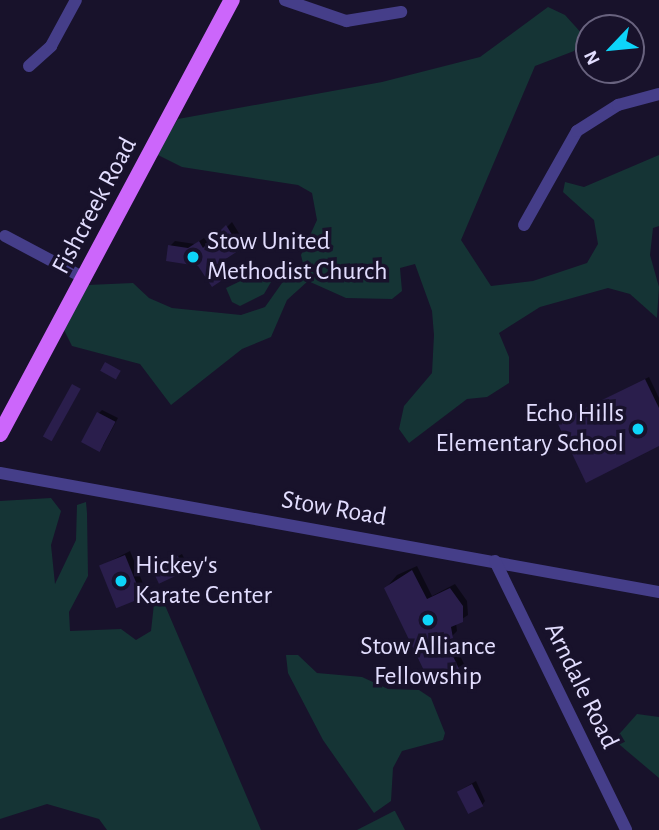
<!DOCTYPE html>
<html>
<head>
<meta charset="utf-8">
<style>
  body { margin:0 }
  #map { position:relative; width:659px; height:830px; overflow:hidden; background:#18122b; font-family:"Alegreya Sans",sans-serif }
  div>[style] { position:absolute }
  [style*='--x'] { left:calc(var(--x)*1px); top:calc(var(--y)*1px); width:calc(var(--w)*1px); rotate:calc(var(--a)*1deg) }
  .green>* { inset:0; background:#153435 }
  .shadow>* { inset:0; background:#0007; transform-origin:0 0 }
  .building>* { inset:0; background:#2a1e4c; transform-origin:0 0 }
  .minor>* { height:12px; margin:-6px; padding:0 6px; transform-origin:6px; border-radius:6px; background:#453e89 }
  .major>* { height:16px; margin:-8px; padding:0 8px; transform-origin:8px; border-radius:8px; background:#cc66fb }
  .dots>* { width:19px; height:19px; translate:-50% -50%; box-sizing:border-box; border:4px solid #18122b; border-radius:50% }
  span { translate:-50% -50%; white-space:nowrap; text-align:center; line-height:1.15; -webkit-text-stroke:7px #18122b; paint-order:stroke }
  .street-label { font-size:26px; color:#e2ddfe }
  .poi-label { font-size:26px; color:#e2ddfe }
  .left { translate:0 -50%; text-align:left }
  .right { translate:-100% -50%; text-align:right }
  .north { position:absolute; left:575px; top:14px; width:70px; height:70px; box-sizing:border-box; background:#18122b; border:2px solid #69637f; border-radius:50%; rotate:244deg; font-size:19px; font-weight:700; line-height:28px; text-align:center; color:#e2ddfe }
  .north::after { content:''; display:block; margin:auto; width:24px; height:32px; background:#0dd5f9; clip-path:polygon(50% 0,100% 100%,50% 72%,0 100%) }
</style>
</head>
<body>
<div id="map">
  <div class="green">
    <div style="clip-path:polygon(548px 7px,565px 15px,584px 36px,574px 51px,535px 66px,461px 240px,491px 286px,533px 281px,587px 263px,598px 244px,594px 220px,563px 192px,565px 182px,584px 187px,659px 155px,659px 226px,653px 228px,650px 255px,659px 287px,657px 318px,630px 294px,608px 288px,540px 307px,499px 333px,509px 357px,509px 383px,487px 397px,467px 399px,409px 443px,399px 429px,404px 406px,432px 373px,434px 335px,432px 311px,415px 264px,400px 268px,402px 291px,392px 299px,346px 298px,308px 281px,287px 300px,271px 337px,242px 349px,171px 405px,140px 364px,72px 346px,64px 330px,88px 285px,133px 283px,149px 298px,172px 308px,241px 315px,265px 307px,282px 283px,305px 272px,301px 255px,317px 220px,312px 193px,298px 185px,182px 167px,156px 154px,178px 119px,382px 82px,480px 57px)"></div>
    <div style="clip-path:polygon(259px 272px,271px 282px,264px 294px,240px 306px,232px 302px,226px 288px)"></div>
    <div style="clip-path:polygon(51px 498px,61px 511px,51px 545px,55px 584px,76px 540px,77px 505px,86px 502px,87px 513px,88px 576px,69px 612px,70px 631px,121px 629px,136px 640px,151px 631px,154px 604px,164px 603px,261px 830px,107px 830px,99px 819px,47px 804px,0 819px,0 501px)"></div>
    <div style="clip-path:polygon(286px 655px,298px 655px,317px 673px,362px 677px,388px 689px,419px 690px,431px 698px,445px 733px,443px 740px,402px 751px,393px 768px,391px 801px,374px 813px,323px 740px,288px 673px)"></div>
    <div style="clip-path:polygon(637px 714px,659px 717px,659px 778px,614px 740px)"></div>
    <div style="clip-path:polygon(395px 811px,405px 830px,357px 830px,394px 811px)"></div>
  </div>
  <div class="shadow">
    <div style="clip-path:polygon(232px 222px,245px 243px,220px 261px,228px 273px,223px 278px,170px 246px,175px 241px,195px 244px,204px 238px,209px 245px)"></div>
    <div style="clip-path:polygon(649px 377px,659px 398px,659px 444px,559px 422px)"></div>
    <div style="clip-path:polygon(102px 410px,118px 418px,103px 446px,99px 413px)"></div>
    <div style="clip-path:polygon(130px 551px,146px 591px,141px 596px,101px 566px)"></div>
    <div style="left:182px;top:554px;width:13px;height:32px;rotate:63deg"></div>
    <div style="clip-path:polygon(417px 566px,432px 596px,455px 584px,467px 601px,468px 615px,456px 623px,457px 631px,451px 637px,464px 664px,431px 683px,386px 588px,397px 575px)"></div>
    <div style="clip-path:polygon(476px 781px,485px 801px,482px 805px,459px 791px)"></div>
  </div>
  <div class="building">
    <div style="clip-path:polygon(226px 225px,241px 249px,215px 266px,224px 279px,212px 287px,198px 266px,166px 261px,168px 245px,188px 248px,199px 241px,203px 248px)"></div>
    <div style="left:105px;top:362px;width:18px;height:10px;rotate:29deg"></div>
    <div style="clip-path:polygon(645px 379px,659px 408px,659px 446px,586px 483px,557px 422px)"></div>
    <div style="left:72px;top:384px;width:10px;height:60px;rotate:29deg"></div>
    <div style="left:97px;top:412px;width:21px;height:34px;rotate:28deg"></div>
    <div style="left:125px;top:555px;width:46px;height:28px;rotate:68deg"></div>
    <div style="left:178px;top:556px;width:17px;height:29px;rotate:65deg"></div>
    <div style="clip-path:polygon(412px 570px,427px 599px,450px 588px,463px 606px,463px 622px,451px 627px,453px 638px,446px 641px,460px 671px,431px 685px,384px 588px)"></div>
    <div style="left:472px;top:784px;width:25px;height:17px;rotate:63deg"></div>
  </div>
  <div class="minor">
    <div style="--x:285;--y:0;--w:65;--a:19"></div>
    <div style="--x:346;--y:21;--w:56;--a:-9.3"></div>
    <div style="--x:29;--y:66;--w:30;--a:-42"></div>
    <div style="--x:51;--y:46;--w:52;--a:-61.5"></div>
    <div style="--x:524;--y:225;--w:108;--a:-60.6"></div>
    <div style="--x:577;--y:131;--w:49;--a:-32.4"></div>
    <div style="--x:618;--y:105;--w:42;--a:-15"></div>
    <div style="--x:5;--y:236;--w:89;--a:28"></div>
    <div style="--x:0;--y:473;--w:670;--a:10.24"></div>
    <div style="--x:495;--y:561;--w:299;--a:64"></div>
  </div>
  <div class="major">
    <div style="--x:0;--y:434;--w:492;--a:-61.9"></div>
  </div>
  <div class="dots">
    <div style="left:193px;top:257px;background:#0dd5f9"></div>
    <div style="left:638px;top:429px;background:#0dd5f9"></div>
    <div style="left:121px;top:581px;background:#0dd5f9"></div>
    <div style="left:428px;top:620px;background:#0dd5f9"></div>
  </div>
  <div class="street-label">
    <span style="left:95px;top:206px;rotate:-62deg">Fishcreek Road</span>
    <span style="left:334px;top:509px;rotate:10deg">Stow Road</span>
    <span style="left:581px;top:686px;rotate:64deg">Arndale Road</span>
  </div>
  <div class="poi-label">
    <span class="left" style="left:207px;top:257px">Stow United<br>Methodist Church</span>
    <span class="right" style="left:624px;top:429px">Echo Hills<br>Elementary School</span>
    <span class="left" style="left:135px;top:581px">Hickey's<br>Karate Center</span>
    <span style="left:428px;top:662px">Stow Alliance<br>Fellowship</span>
  </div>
  <div class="north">N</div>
</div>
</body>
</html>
